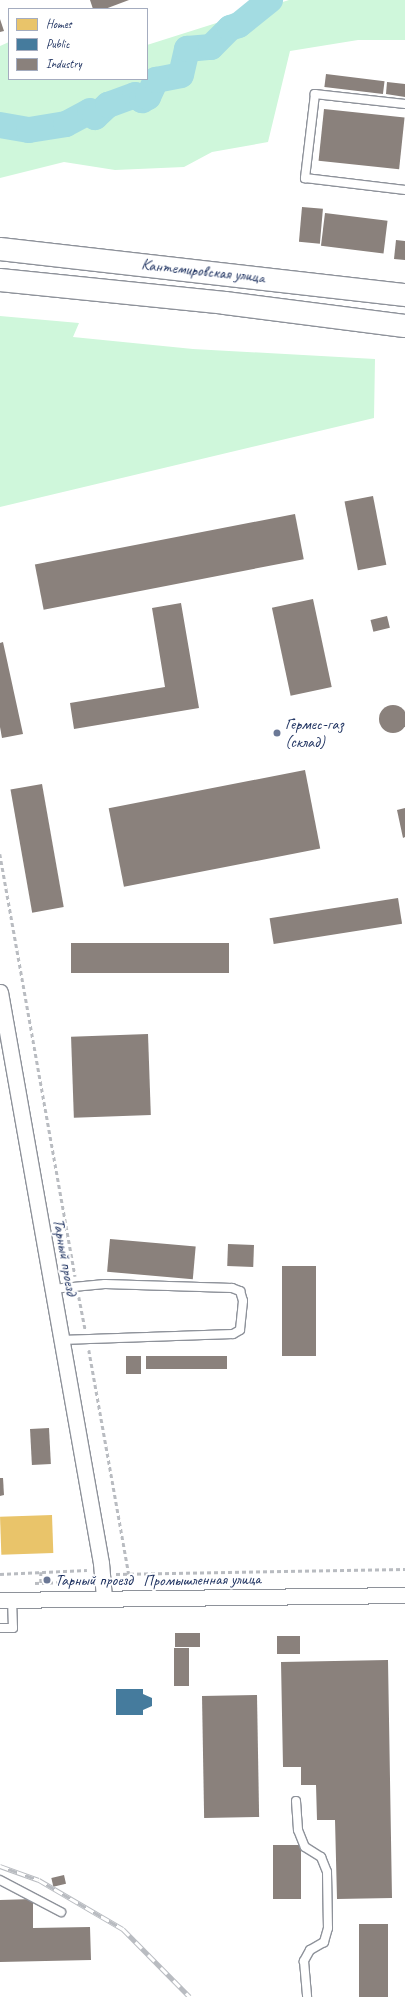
<!DOCTYPE html>
<html>
<head>
<meta charset="utf-8">
<style>
  body { margin:0 }
  #map { position:relative; width:405px; height:1997px; overflow:hidden; background:#fff; font-family:Caveat,sans-serif }
  div>[style] { position:absolute }
  [style*='--x'] { left:calc(var(--x)*1px); top:calc(var(--y)*1px); width:calc(var(--w)*1px); rotate:calc(var(--a)*1deg) }
  .green>* { inset:0; background:#cff7db }
  .homes>* { inset:0; background:#e9c46a; transform-origin:0 0 }
  .public>* { inset:0; background:#457b9d }
  .industry>* { inset:0; background:#8a817c; transform-origin:0 0 }
  .round { border-radius:50% }
  .river>* { height:26px; margin:-13px; padding:0 13px; transform-origin:13px; border-radius:13px; background:#a3dce2 }
  .path>* { height:2.5px; margin-top:-1.25px; transform-origin:0; background:repeating-linear-gradient(90deg,#b9bcc1 0 4px,transparent 0 7px) }
  .roads { filter:drop-shadow(1px 0 #8e929a) drop-shadow(-1px 0 #8e929a) drop-shadow(0 1px #8e929a) drop-shadow(0 -1px #8e929a) }
  .service>* { height:8px; margin:-4px; padding:0 4px; transform-origin:4px; border-radius:4px; background:#fff }
  .minor>* { height:15px; margin:-7.5px; padding:0 7.5px; transform-origin:7.5px; border-radius:7.5px; background:#fff }
  .secondary>* { height:22px; margin:-11px; padding:0 11px; transform-origin:11px; border-radius:11px; background:#fff }
  .rail>* { height:4.5px; margin-top:-2.25px; transform-origin:0; background:repeating-linear-gradient(90deg,#fff 0 9px,#b9bcc1 0 18px); box-sizing:border-box; border-block:1px solid #b9bcc1 }
  .dots>* { width:11px; height:11px; translate:-50% -50%; box-sizing:border-box; border:2px solid #fff; border-radius:50% }
  span { translate:-50% -50%; white-space:nowrap; text-align:center; line-height:1.15; -webkit-text-stroke:4px #fff; paint-order:stroke }
  .street-label { font-size:16px; color:#1b2f5e }
  .poi-label { font-size:16px; color:#1b2f5e }
  .left { translate:0 -50%; text-align:left }
  .legend { position:absolute; left:8px; top:8px; width:140px; height:72px; box-sizing:border-box; background:#fff; border:1px solid #a4acbf; margin:0; padding:5px 7px; list-style:none; font-size:12px; color:#1b2f5e }
  .legend li { display:flex; align-items:center; gap:8px; height:20px }
  .legend b { width:20px; border:1px solid #a4acbf }
</style>
</head>
<body>
<div id="map">
  <div class="green">
    <div style="clip-path:polygon(289px 0,405px 0,405px 40px,358px 40px,290px 51px,268px 142px,212px 152px,184px 167px,115px 170px,64px 162px,0 178px,0 46px,9px 42px,9px 79px,147px 79px,147px 45px)"></div>
    <div style="clip-path:polygon(0 316px,79px 323px,73px 337px,193px 349px,375px 359px,374px 418px,0 507px)"></div>
  </div>
  <div class="homes">
    <div style="left:52px;top:1515px;width:38px;height:52px;rotate:88deg"></div>
  </div>
  <div class="public">
    <div style="clip-path:polygon(116px 1689px,143px 1689px,143px 1694px,152px 1698px,152px 1706px,143px 1710px,143px 1715px,116px 1715px)"></div>
  </div>
  <div class="industry">
    <div style="clip-path:polygon(90px 0,129px 0,105px 9px,93px 9px)"></div>
    <div style="clip-path:polygon(0 19px,4px 31px,0 32px)"></div>
    <div style="left:326px;top:74px;width:59px;height:13px;rotate:7deg"></div>
    <div style="clip-path:polygon(387px 82px,405px 84px,405px 97px,386px 94px)"></div>
    <div style="left:324px;top:109px;width:81px;height:52px;rotate:6deg"></div>
    <div style="left:302px;top:207px;width:21px;height:35px;rotate:5deg"></div>
    <div style="left:325px;top:213px;width:63px;height:33px;rotate:7deg"></div>
    <div style="clip-path:polygon(396px 240px,405px 241px,405px 260px,394px 259px)"></div>
    <div style="left:373px;top:496px;width:70px;height:29px;rotate:79deg"></div>
    <div style="left:295px;top:514px;width:46px;height:265px;rotate:79deg"></div>
    <div style="left:313px;top:599px;width:90px;height:42px;rotate:78deg"></div>
    <div style="clip-path:polygon(181px 603px,199px 708px,74px 729px,70px 703px,165px 687px,152px 608px)"></div>
    <div style="left:387px;top:616px;width:12px;height:17px;rotate:76deg"></div>
    <div style="clip-path:polygon(3px 642px,23px 734px,2px 738px,0 727px,0 643px)"></div>
    <div class="round" style="left:379px;top:705px;width:28px;height:28px"></div>
    <div style="left:305px;top:770px;width:80px;height:200px;rotate:79deg"></div>
    <div style="left:42px;top:784px;width:125px;height:32px;rotate:80deg"></div>
    <div style="clip-path:polygon(405px 808px,405px 837px,403px 838px,397px 810px)"></div>
    <div style="left:398px;top:898px;width:26px;height:130px;rotate:81deg"></div>
    <div style="left:229px;top:943px;width:30px;height:158px;rotate:90deg"></div>
    <div style="left:148px;top:1034px;width:81px;height:77px;rotate:88deg"></div>
    <div style="left:110px;top:1239px;width:86px;height:33px;rotate:5deg"></div>
    <div style="left:228px;top:1244px;width:26px;height:22px;rotate:2deg"></div>
    <div style="left:282px;top:1266px;width:34px;height:90px"></div>
    <div style="left:126px;top:1356px;width:15px;height:18px"></div>
    <div style="left:227px;top:1356px;width:13px;height:81px;rotate:90deg"></div>
    <div style="left:49px;top:1428px;width:36px;height:19px;rotate:87deg"></div>
    <div style="clip-path:polygon(0 1478px,3px 1478px,4px 1495px,0 1496px)"></div>
    <div style="left:175px;top:1633px;width:25px;height:14px"></div>
    <div style="left:277px;top:1636px;width:23px;height:18px"></div>
    <div style="left:189px;top:1648px;width:38px;height:15px;rotate:90deg"></div>
    <div style="clip-path:polygon(388px 1660px,392px 1898px,337px 1899px,335px 1820px,317px 1820px,316px 1785px,301px 1785px,301px 1767px,283px 1767px,281px 1662px)"></div>
    <div style="left:257px;top:1695px;width:122px;height:55px;rotate:89deg"></div>
    <div style="left:273px;top:1845px;width:28px;height:54px"></div>
    <div style="left:64px;top:1875px;width:9px;height:13px;rotate:77deg"></div>
    <div style="clip-path:polygon(33px 1899px,33px 1928px,90px 1927px,91px 1960px,0 1962px,0 1900px)"></div>
    <div style="left:359px;top:1924px;width:29px;height:73px"></div>
  </div>
  <div class="river">
    <div style="--x:0;--y:125;--w:29;--a:10"></div>
    <div style="--x:29;--y:130;--w:37;--a:-9"></div>
    <div style="--x:66;--y:124;--w:27;--a:-28"></div>
    <div style="--x:90;--y:111;--w:8;--a:50"></div>
    <div style="--x:95;--y:117;--w:18;--a:-43"></div>
    <div style="--x:108;--y:105;--w:29;--a:-20"></div>
    <div style="--x:135;--y:95;--w:9;--a:36"></div>
    <div style="--x:142;--y:100;--w:7;--a:-27"></div>
    <div style="--x:148;--y:97;--w:19;--a:-65"></div>
    <div style="--x:156;--y:80;--w:25;--a:-11"></div>
    <div style="--x:181;--y:75;--w:27;--a:-77"></div>
    <div style="--x:187;--y:49;--w:24;--a:-5"></div>
    <div style="--x:211;--y:47;--w:27;--a:-45"></div>
    <div style="--x:230;--y:28;--w:9;--a:-18"></div>
    <div style="--x:239;--y:25;--w:40;--a:-39"></div>
  </div>
  <div class="path">
    <div style="--x:0;--y:854;--w:429;--a:79.9"></div>
    <div style="--x:79;--y:1297;--w:33;--a:79"></div>
    <div style="--x:89;--y:1350;--w:228;--a:79.9"></div>
    <div style="--x:41;--y:1572;--w:11;--a:90"></div>
    <div style="--x:0;--y:1574;--w:87;--a:-2.6"></div>
    <div style="--x:116;--y:1574;--w:289;--a:-1"></div>
    <div style="--x:35;--y:1583;--w:25;--a:-2"></div>
  </div>
  <div class="roads">
    <div class="service">
      <div style="--x:405;--y:104;--w:91;--a:-173.7"></div>
      <div style="--x:315;--y:94;--w:85;--a:96.8"></div>
      <div style="--x:305;--y:178;--w:101;--a:6.8"></div>
      <div style="--x:52;--y:1289;--w:53;--a:-5.4"></div>
      <div style="--x:105;--y:1284;--w:127;--a:1.8"></div>
      <div style="--x:232;--y:1288;--w:9;--a:21"></div>
      <div style="--x:240;--y:1291;--w:10;--a:73"></div>
      <div style="--x:243;--y:1301;--w:29;--a:96"></div>
      <div style="--x:240;--y:1330;--w:8;--a:150"></div>
      <div style="--x:233;--y:1334;--w:172;--a:178"></div>
      <div style="--x:0;--y:1628;--w:13;--a:0"></div>
      <div style="--x:13;--y:1628;--w:28;--a:-92"></div>
      <div style="--x:296;--y:1801;--w:29;--a:86"></div>
      <div style="--x:298;--y:1830;--w:18;--a:68"></div>
      <div style="--x:305;--y:1847;--w:19;--a:32"></div>
      <div style="--x:321;--y:1857;--w:16;--a:68"></div>
      <div style="--x:327;--y:1872;--w:56;--a:89"></div>
      <div style="--x:328;--y:1928;--w:15;--a:106"></div>
      <div style="--x:324;--y:1942;--w:16;--a:150"></div>
      <div style="--x:310;--y:1950;--w:13;--a:119"></div>
      <div style="--x:304;--y:1961;--w:36;--a:85"></div>
      <div style="--x:0;--y:1880;--w:69;--a:27.7"></div>
    </div>
    <div class="minor">
      <div style="--x:0;--y:992;--w:580;--a:79.97"></div>
      <div style="--x:101;--y:1563;--w:36;--a:85"></div>
      <div style="--x:0;--y:1600;--w:405;--a:-0.7"></div>
    </div>
    <div class="secondary">
      <div style="--x:0;--y:249;--w:408;--a:6.5"></div>
      <div style="--x:0;--y:280;--w:226;--a:5.8"></div>
      <div style="--x:225;--y:303;--w:181;--a:7.3"></div>
    </div>
  </div>
  <div class="rail">
    <div style="--x:0;--y:1866;--w:41;--a:19.7"></div>
    <div style="--x:39;--y:1880;--w:97;--a:30.3"></div>
    <div style="--x:123;--y:1929;--w:95;--a:45.4"></div>
  </div>
  <div class="dots">
    <div style="left:277px;top:733px;background:#6b7896"></div>
    <div style="left:47px;top:1580px;background:#6b7896"></div>
  </div>
  <div class="street-label">
    <span style="left:203px;top:271px;rotate:6deg">Кантемировская улица</span>
    <span style="left:65px;top:1257px;rotate:80deg">Тарный проезд</span>
    <span style="left:202px;top:1580px;rotate:-1deg">Промышленная улица</span>
  </div>
  <div class="poi-label">
    <span class="left" style="left:285px;top:733px">Гермес-газ<br>(склад)</span>
    <span class="left" style="left:55px;top:1580px">Тарный проезд</span>
  </div>
  <ul class="legend">
  <li><b style="height:11px;background:#e9c46a"></b>Homes</li>
  <li><b style="height:11px;background:#457b9d"></b>Public</li>
  <li><b style="height:11px;background:#8a817c"></b>Industry</li>
  </ul>
</div>
</body>
</html>
